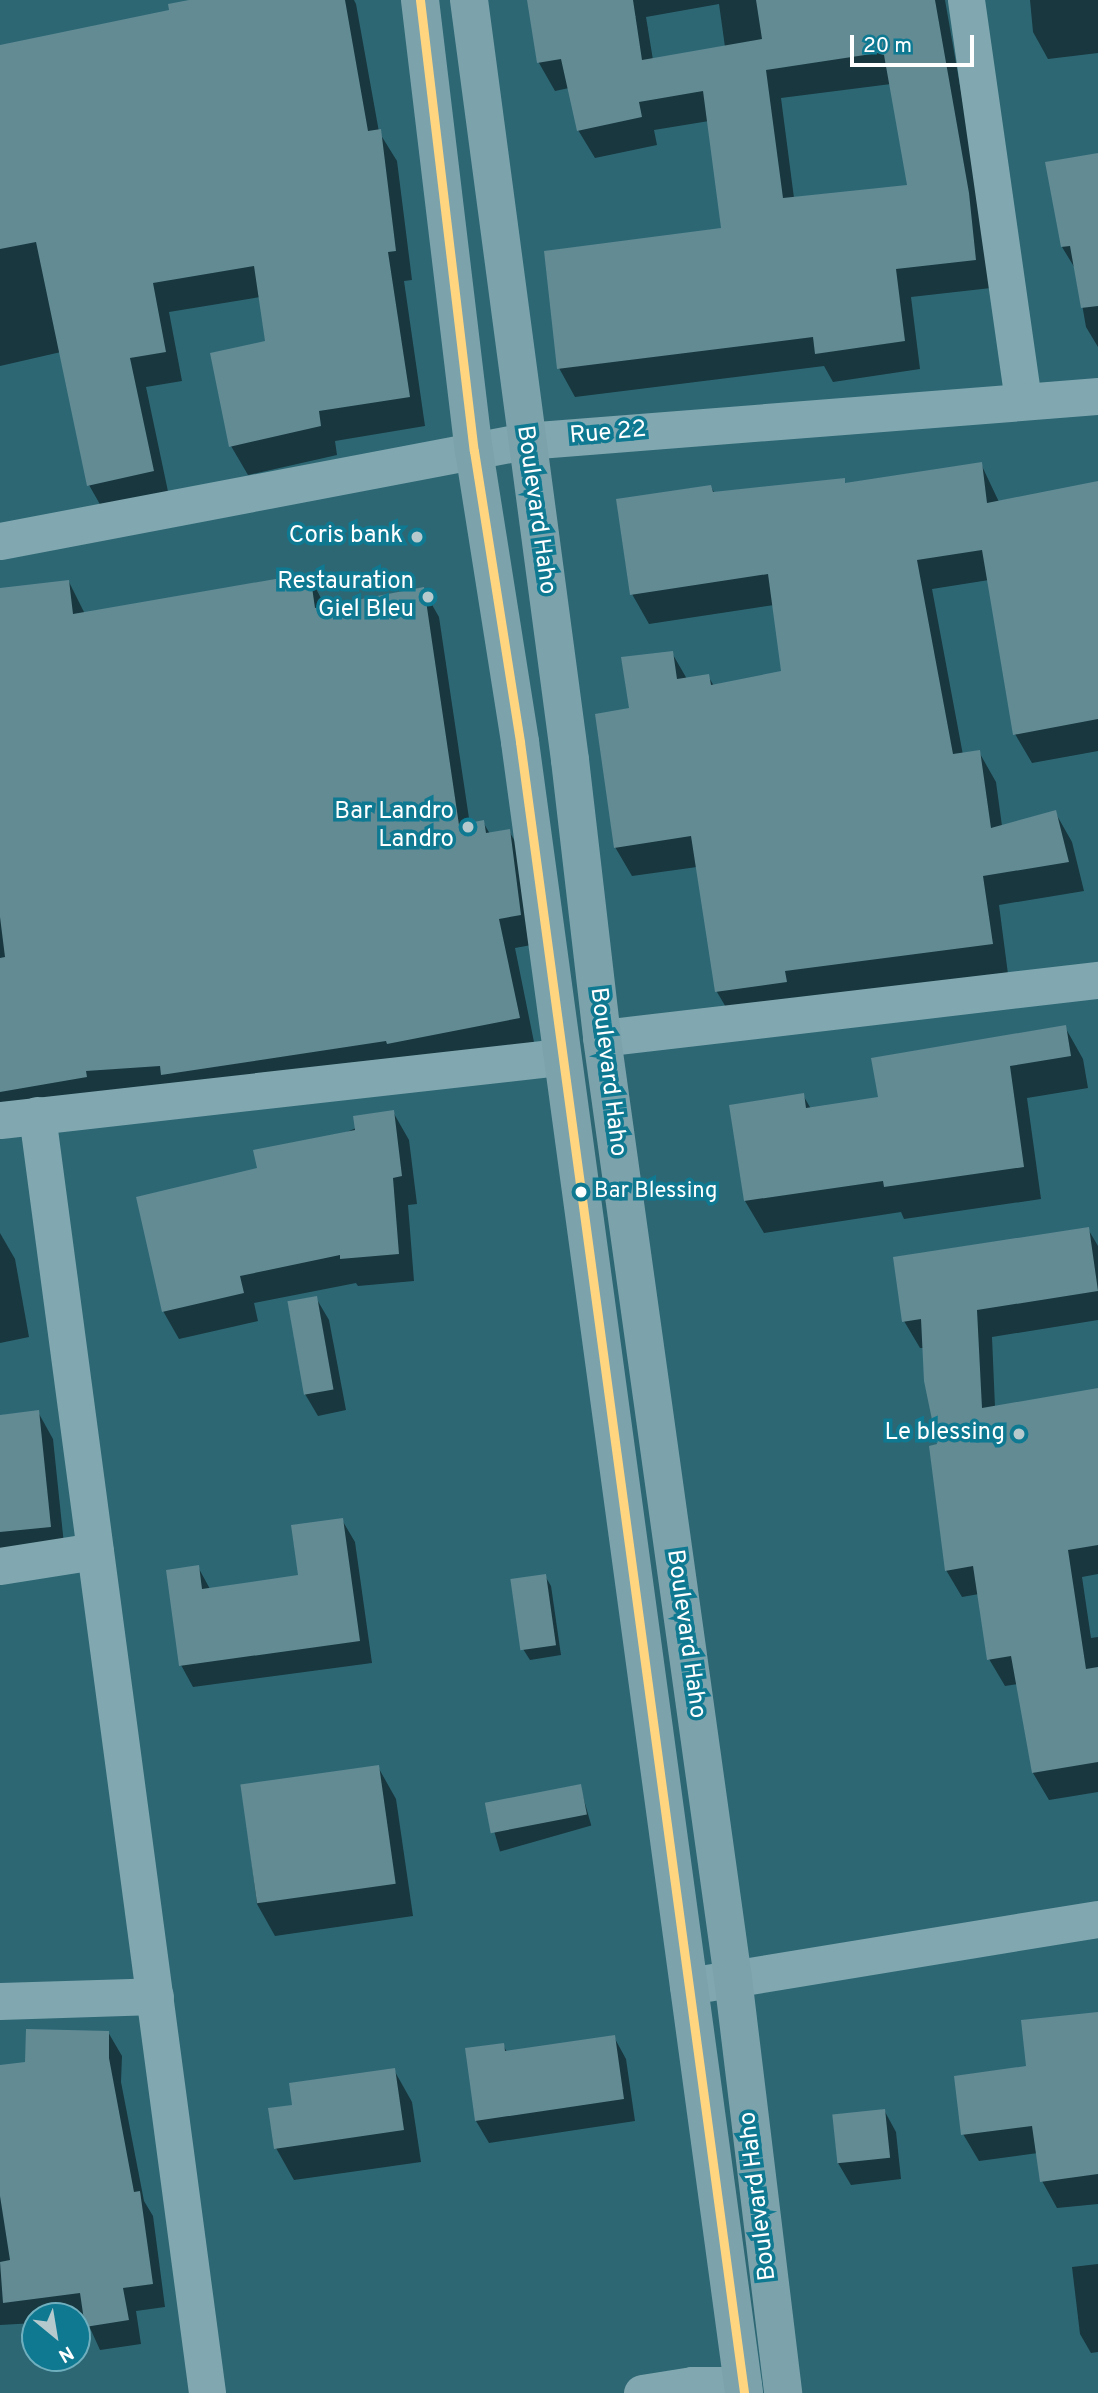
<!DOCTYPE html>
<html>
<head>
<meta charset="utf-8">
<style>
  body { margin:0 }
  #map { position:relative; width:1098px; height:2393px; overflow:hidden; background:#2d6774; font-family:Overpass,sans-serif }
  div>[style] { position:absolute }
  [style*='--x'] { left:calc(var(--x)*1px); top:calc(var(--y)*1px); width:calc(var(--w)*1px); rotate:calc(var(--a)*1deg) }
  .shadow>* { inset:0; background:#0007; transform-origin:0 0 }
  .building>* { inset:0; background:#628b94; transform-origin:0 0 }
  .street>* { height:37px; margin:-18.5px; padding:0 18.5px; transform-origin:18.5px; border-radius:18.5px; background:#81a8b0 }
  .secondary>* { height:38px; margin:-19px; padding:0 19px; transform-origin:19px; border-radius:19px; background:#7ca3ac }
  .bus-1>* { height:9px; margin:-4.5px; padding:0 4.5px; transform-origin:4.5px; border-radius:4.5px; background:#ffd580 }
  .dots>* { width:19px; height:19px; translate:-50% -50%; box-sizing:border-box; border:4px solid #0f7992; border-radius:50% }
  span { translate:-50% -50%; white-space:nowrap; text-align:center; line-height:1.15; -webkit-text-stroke:7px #0f7992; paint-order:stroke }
  .bus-label { font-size:22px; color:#fff }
  .left { translate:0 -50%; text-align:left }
  .street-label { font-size:24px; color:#fff }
  .poi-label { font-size:24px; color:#fff }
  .right { translate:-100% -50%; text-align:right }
  .north { position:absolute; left:21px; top:2302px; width:70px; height:70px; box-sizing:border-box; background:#0f7992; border:2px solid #6fafbe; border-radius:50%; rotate:150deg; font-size:19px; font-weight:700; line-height:28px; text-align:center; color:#fff }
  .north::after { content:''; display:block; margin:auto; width:24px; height:32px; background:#b6cace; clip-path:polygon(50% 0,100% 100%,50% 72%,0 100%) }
  .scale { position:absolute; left:850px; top:35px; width:124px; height:32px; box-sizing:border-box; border:4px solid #fff; border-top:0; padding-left:9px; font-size:21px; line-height:24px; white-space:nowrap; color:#fff; -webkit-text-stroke:5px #0f7992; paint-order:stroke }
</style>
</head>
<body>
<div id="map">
  <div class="shadow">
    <div style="clip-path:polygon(199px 0,354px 0,356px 4px,379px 132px,397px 161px,412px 280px,404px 281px,425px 426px,335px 441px,337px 455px,248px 475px,231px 446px,267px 342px,260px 297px,169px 312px,182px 381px,146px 387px,170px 501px,106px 515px,89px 485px,61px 352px,0 366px,0 46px,172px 11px)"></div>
    <div style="clip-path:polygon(evenodd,529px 0,945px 0,984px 223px,991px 288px,911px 297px,920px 369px,833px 382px,824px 366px,575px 397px,559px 368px,723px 230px,709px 121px,654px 130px,657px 145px,595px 158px,578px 130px,569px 88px,555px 91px,539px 63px,529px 0,719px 4px,725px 47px,653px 60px,646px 17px,719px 4px,529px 0,891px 84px,909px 186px,794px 198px,781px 98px,891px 84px)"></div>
    <div style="clip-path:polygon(1030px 0,1098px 0,1098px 53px,1048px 59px,1033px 32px)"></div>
    <div style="clip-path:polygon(1098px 155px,1098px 347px,1086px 327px,1076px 270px,1062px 247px,1047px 164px)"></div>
    <div style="clip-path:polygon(981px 464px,999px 502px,1098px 483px,1098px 751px,1032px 763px,1015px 734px,989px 580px,932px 589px,963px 755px,979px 752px,996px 782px,1002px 826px,1055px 812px,1072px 842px,1084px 891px,999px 905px,1008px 974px,734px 1021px,717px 992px,697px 867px,632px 876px,615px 847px,631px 710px,672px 653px,687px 679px,708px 676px,714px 686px,783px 673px,774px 605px,649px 624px,632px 594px,711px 487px,715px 494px,844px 480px,846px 485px)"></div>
    <div style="clip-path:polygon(309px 575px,326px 608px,423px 589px,439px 617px,470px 825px,483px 822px,490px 834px,509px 831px,525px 859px,537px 944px,515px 948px,535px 1047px,0 1123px,0 590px,69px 582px,85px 614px)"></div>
    <div style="clip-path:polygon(1065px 1027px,1083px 1059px,1088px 1088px,1027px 1098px,1041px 1199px,904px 1219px,901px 1212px,764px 1233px,745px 1201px,731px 1106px,803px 1095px,811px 1109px,880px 1099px)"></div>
    <div style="clip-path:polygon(393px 1112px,409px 1140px,417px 1204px,408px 1205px,414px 1281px,358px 1286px,356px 1283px,254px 1303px,258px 1321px,179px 1339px,163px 1311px,259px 1170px)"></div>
    <div style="clip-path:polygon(1088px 1229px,1098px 1246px,1098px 1320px,992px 1337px,995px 1407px,1098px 1390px,1098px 1574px,1082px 1577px,1091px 1638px,1098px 1637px,1098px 1792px,1049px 1800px,1033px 1773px,1018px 1684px,1005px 1686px,989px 1659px,979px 1594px,962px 1597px,946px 1570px,939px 1446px,924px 1348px,920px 1348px,904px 1321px)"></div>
    <div style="clip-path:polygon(0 1233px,15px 1259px,29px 1337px,0 1343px)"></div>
    <div style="clip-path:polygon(316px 1298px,329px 1320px,346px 1410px,318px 1416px,305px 1394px)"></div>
    <div style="clip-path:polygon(38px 1412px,53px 1439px,65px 1554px,0 1560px,0 1416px)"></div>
    <div style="clip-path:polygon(342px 1520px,355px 1542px,372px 1663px,193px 1687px,181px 1665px,198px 1567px,210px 1589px,300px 1577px)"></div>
    <div style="clip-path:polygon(545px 1576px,551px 1586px,561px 1655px,530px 1660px,523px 1649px)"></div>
    <div style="clip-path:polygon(378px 1767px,396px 1799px,413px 1916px,275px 1936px,257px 1904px,242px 1786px)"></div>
    <div style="left:580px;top:1786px;width:41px;height:95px;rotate:74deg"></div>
    <div style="clip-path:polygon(1098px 2013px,1098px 2204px,1057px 2208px,1042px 2181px,1038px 2153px,979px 2161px,963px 2134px,1028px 2068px)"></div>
    <div style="clip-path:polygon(108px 2032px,122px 2056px,121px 2082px,144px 2201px,153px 2216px,165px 2307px,136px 2311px,141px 2344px,100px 2350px,85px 2317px,35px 2316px,35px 2323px,0 2325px,0 2067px,27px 2064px)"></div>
    <div style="clip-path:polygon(614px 2037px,626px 2059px,635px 2121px,489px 2143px,476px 2121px,503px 2045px,507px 2052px)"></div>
    <div style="clip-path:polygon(394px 2070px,412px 2102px,421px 2162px,294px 2180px,276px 2148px,294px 2106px)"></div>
    <div style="clip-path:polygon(884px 2110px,896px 2132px,901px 2179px,851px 2185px,838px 2163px)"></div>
    <div style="clip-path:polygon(1098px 2264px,1098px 2352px,1091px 2353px,1080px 2334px,1072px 2267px)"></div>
  </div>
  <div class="building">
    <div style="clip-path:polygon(189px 0,345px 0,368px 131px,381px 129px,396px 251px,388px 252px,410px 397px,319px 411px,321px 426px,229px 447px,210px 353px,265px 341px,254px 266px,153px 283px,166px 352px,130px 358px,154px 471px,87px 486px,36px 242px,0 249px,0 45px,169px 10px,168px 4px)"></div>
    <div style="clip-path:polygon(evenodd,527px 0,633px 0,642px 60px,762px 39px,756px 0,935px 0,969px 193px,976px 260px,896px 269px,905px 341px,815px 354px,813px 337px,557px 369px,544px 251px,721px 228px,703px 91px,639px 102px,642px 117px,577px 131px,561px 59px,537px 63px,527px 0,878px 53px,884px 55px,907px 185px,783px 198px,766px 70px,878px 53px)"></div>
    <div style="clip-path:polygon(1098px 153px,1098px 306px,1081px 308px,1070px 246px,1061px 247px,1045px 162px)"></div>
    <div style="clip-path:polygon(982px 462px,987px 503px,1098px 481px,1098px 719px,1013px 735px,982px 550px,917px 560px,953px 754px,980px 750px,991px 828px,1056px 810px,1069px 862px,983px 876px,993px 944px,785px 971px,787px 982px,715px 992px,691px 836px,614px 848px,595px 714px,629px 708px,621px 657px,673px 651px,677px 679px,709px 674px,711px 685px,781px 671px,768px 574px,630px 595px,616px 499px,711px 485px,713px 492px,845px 478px,845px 483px)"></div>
    <div style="clip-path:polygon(310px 573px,315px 608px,424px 587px,459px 825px,484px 820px,486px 833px,510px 829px,521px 915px,499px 919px,520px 1018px,387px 1044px,386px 1041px,161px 1075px,160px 1066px,86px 1071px,87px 1077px,0 1092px,0 958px,5px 957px,0 917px,0 588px,69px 580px,73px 614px)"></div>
    <div style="clip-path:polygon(1066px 1025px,1071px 1056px,1010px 1066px,1024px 1167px,884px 1187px,883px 1181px,744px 1201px,729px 1105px,804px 1093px,806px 1108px,878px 1097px,871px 1058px)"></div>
    <div style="clip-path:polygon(394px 1110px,402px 1176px,393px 1178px,399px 1254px,340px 1259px,340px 1255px,240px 1276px,244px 1293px,162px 1312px,136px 1197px,257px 1168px,253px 1150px,355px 1130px,353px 1116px)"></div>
    <div style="clip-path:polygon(1089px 1227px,1098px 1291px,977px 1310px,982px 1408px,1098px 1388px,1098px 1545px,1068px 1550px,1086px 1669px,1098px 1667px,1098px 1762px,1032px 1773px,1011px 1656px,987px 1660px,973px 1566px,945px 1571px,929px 1446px,937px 1444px,924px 1381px,921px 1319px,902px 1322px,893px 1257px)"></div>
    <div style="left:317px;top:1296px;width:95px;height:30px;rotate:80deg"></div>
    <div style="clip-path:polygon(39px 1410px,51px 1527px,0 1532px,0 1415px)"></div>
    <div style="clip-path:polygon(343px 1518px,360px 1641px,179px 1666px,166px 1570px,199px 1565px,202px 1589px,298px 1575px,291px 1525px)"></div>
    <div style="left:546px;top:1574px;width:72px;height:36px;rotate:82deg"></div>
    <div style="left:379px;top:1765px;width:120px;height:140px;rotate:82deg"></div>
    <div style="left:581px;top:1784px;width:31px;height:98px;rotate:79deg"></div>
    <div style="clip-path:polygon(1098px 2012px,1098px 2174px,1040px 2182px,1032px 2126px,961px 2135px,954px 2076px,1026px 2066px,1021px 2020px)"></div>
    <div style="clip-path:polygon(26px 2029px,109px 2031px,109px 2058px,134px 2192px,140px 2191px,153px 2284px,123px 2288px,129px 2320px,85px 2327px,80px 2293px,3px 2303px,0 2262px,10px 2260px,0 2196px,0 2065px,25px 2062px)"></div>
    <div style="clip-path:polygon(615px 2035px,624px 2099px,475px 2121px,465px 2048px,504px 2043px,505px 2051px)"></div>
    <div style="clip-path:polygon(395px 2068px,404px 2130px,274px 2149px,268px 2108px,292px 2105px,289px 2083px)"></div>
    <div style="left:885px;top:2109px;width:49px;height:53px;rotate:84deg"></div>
  </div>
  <div class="street">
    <div style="--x:966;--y:0;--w:405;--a:81.9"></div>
    <div style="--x:0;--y:541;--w:534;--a:-10.78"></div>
    <div style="--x:525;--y:441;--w:575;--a:-4.49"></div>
    <div style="--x:602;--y:1038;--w:499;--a:-6.7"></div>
    <div style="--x:37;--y:1115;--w:1289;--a:82.42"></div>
    <div style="--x:0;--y:1120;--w:564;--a:-6.42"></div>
    <div style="--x:0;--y:1566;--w:96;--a:-9"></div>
    <div style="--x:688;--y:1986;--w:415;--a:-9.3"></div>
    <div style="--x:0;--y:2001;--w:155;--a:-1.8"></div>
    <div style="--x:642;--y:2393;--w:51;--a:-9.1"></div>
    <div style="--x:692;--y:2385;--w:51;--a:0"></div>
  </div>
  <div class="secondary">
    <div style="--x:420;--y:0;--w:454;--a:83.2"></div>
    <div style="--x:474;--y:451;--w:295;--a:81"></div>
    <div style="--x:520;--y:742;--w:1666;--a:82.27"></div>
    <div style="--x:469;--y:0;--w:767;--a:82.43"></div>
    <div style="--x:570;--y:760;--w:280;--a:83.4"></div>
    <div style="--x:602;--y:1038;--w:949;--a:82.07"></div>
    <div style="--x:733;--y:1978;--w:418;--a:83.1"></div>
  </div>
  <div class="bus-1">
    <div style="--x:420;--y:0;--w:454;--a:83.2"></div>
    <div style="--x:474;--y:451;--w:295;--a:81"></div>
    <div style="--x:520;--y:742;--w:1666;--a:82.27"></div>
  </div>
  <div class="dots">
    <div style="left:417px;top:537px;background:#b6cace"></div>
    <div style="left:428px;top:597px;background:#b6cace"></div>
    <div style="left:468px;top:827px;background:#b6cace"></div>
    <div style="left:581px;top:1192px;background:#fff"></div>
    <div style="left:1019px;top:1434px;background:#b6cace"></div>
  </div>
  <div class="bus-label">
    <span class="left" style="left:594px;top:1192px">Bar Blessing</span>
  </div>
  <div class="street-label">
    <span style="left:608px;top:434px;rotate:-5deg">Rue 22</span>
    <span style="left:535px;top:510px;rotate:82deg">Boulevard Haho</span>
    <span style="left:607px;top:1072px;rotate:83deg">Boulevard Haho</span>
    <span style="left:685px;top:1634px;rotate:82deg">Boulevard Haho</span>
    <span style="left:759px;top:2196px;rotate:-97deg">Boulevard Haho</span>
  </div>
  <div class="poi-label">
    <span class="right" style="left:403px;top:537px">Coris bank</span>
    <span class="right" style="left:414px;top:597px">Restauration<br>Giel Bleu</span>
    <span class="right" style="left:454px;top:827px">Bar Landro<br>Landro</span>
    <span class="right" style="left:1005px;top:1434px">Le blessing</span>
  </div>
  <div class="north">N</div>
  <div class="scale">20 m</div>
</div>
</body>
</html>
